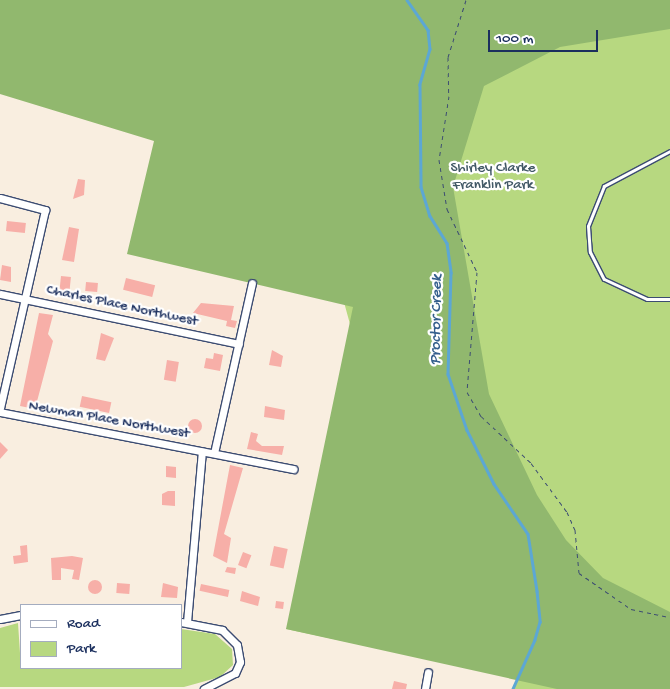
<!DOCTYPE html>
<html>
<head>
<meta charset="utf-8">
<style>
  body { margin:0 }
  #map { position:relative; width:670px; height:689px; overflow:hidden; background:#f9eee0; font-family:"Gochi Hand",sans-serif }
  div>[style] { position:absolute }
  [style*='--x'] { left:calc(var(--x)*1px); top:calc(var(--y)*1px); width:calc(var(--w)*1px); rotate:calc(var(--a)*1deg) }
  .green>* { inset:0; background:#b7d880 }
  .forest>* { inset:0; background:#91b86e }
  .stream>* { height:2.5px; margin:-1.25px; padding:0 1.25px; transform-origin:1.25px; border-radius:1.25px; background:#5ca7d4 }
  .building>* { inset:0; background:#f7afa8; transform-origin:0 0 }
  .round { border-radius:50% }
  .path>* { height:1px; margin-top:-0.5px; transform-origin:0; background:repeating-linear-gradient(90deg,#3c4c72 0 4px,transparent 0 8px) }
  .roads { filter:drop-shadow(1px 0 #3c4c72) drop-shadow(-1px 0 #3c4c72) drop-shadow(0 1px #3c4c72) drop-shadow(0 -1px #3c4c72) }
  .service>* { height:3px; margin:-1.5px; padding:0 1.5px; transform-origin:1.5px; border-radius:1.5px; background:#fff }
  .minor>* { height:7px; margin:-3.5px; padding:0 3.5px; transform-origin:3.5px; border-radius:3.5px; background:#fff }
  span { translate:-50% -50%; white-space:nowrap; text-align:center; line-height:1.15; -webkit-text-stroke:4.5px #fff; paint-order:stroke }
  .park-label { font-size:15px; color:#425966 }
  .street-label { font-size:15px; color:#1b2f5e }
  .water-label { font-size:16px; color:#355f8d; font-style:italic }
  .legend { position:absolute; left:20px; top:604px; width:162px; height:65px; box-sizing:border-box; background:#fff; border:1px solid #a4acbf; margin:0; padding:6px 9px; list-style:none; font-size:15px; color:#1b2f5e }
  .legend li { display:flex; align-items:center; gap:10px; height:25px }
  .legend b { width:25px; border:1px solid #a4acbf }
  .scale { position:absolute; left:488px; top:30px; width:110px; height:22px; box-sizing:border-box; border:2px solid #1b2f5e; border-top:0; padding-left:6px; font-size:15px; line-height:18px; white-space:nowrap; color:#1b2f5e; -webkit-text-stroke:4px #fff; paint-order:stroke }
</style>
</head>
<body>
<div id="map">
  <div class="green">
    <div style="clip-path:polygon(261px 0,670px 0,670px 689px,513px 689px,518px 678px,286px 629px,395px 488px)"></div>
    <div style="clip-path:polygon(18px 623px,21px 668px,181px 668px,181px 629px,215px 634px,232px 649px,233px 665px,220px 677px,184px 687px,0 687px,0 628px)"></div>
  </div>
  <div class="forest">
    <div style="clip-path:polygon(0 0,670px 0,670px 29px,560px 47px,484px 86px,453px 187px,489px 394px,537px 495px,566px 540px,603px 578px,670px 612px,670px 689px,557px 689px,286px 629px,353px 307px,127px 254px,154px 141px,0 94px)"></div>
  </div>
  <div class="stream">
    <div style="--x:407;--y:0;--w:37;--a:55"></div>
    <div style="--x:428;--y:30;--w:19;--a:84"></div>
    <div style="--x:430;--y:49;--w:37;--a:106"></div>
    <div style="--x:420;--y:85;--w:102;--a:89.4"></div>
    <div style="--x:421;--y:187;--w:30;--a:73"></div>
    <div style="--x:430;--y:216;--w:32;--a:58"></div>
    <div style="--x:447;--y:243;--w:30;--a:82"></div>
    <div style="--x:451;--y:273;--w:101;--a:91.7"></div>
    <div style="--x:448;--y:374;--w:59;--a:71.3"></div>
    <div style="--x:467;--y:430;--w:60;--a:63.4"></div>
    <div style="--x:494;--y:484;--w:60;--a:55.8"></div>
    <div style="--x:528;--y:534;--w:58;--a:81"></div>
    <div style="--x:537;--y:591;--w:31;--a:84"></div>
    <div style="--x:540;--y:622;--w:19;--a:106"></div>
    <div style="--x:535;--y:640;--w:54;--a:114.2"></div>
  </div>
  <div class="building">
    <div style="clip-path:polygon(78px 179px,85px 180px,84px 195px,73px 199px)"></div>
    <div style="left:7px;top:221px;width:19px;height:10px;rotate:6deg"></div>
    <div style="clip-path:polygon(69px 227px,79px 229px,74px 262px,62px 260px)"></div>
    <div style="clip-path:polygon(2px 265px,11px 267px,11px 282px,0 280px)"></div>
    <div style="left:61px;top:276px;width:10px;height:15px;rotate:6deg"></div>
    <div style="left:126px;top:278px;width:30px;height:12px;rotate:14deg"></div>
    <div style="left:86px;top:282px;width:12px;height:9px;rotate:5deg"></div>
    <div style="clip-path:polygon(201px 303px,234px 306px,231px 320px,237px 321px,235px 328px,226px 326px,227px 321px,193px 313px)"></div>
    <div style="clip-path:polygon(39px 313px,53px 315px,48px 334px,53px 341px,35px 409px,20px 406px)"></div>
    <div style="clip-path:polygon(101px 333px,114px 338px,105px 361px,96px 359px)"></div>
    <div style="clip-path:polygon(272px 350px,283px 356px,281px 367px,269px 365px)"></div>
    <div style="clip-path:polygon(214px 353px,223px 355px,220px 371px,204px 368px,206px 358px,213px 359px)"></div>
    <div style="left:167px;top:360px;width:12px;height:20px;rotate:9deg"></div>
    <div style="left:82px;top:396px;width:30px;height:11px;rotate:12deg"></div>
    <div style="clip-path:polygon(265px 406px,285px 410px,284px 420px,264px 417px)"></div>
    <div class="round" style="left:188px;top:419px;width:14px;height:14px"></div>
    <div style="clip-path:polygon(251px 432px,258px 434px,256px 441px,262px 446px,284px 446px,282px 455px,247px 449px)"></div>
    <div style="clip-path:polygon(0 442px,8px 450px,0 459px)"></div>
    <div style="clip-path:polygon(230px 465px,243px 468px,224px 534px,231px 538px,227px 563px,213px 556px)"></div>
    <div style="clip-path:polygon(166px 466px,176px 467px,176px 478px,166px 477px)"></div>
    <div style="clip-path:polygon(168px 491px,175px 491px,175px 506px,162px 505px,162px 494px)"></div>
    <div style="clip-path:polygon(27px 545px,28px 562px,14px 564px,13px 556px,21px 555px,20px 546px)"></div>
    <div style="left:274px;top:546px;width:14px;height:20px;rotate:12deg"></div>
    <div style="left:243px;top:552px;width:9px;height:14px;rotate:21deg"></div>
    <div style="clip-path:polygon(72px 556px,83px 558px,79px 580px,72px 579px,74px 570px,61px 568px,61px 580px,52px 580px,51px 558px)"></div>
    <div style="clip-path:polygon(227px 567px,236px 568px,235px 574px,225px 572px)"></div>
    <div class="round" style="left:88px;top:580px;width:14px;height:14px"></div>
    <div style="left:117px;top:583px;width:13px;height:10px;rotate:4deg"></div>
    <div style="clip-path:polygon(163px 583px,178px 587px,177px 598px,161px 597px)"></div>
    <div style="left:201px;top:584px;width:29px;height:7px;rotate:12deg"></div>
    <div style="clip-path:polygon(242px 591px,260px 597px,258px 606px,240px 601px)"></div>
    <div style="left:276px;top:601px;width:8px;height:7px;rotate:7deg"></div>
    <div style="clip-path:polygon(394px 681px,407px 684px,406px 689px,392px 689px)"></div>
  </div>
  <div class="path">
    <div style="--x:466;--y:0;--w:60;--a:107.5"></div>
    <div style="--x:448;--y:57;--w:39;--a:89"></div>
    <div style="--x:449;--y:96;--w:65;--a:98.9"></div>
    <div style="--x:439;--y:160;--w:50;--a:80.7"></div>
    <div style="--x:447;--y:209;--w:70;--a:64.5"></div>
    <div style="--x:477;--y:272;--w:120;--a:94.8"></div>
    <div style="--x:467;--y:392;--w:28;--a:60"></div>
    <div style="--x:481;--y:416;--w:69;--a:43.2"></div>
    <div style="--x:531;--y:463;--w:61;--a:53.7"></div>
    <div style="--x:567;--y:512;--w:20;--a:66"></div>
    <div style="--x:575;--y:530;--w:43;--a:84.7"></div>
    <div style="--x:579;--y:573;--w:63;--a:34.7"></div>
    <div style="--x:631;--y:609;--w:40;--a:12"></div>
  </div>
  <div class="roads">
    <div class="service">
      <div style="--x:670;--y:151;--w:75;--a:152.1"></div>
      <div style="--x:604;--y:186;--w:43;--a:111.8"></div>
      <div style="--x:588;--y:226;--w:26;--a:86"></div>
      <div style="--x:590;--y:252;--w:30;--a:63"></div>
      <div style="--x:604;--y:279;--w:47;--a:24.9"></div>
      <div style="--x:647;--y:299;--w:23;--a:0"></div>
    </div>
    <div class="minor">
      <div style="--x:0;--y:198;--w:47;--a:14.9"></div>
      <div style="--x:45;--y:210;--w:203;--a:102.8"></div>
      <div style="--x:0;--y:294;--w:244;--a:11.8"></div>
      <div style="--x:0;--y:412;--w:299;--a:11"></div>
      <div style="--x:214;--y:453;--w:174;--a:-77.4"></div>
      <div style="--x:0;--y:619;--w:21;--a:-11"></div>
      <div style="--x:181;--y:622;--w:42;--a:11"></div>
      <div style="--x:222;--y:630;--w:21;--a:45"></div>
      <div style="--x:237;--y:645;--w:17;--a:80"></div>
      <div style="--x:240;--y:662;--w:12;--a:114"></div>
      <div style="--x:235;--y:673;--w:35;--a:153"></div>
      <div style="--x:187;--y:622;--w:171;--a:-85"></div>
      <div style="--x:425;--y:689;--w:17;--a:-80"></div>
    </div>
  </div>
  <div class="park-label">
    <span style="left:493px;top:177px">Shirley Clarke<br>Franklin Park</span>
  </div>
  <div class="street-label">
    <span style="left:122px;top:306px;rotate:12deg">Charles Place Northwest</span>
    <span style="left:109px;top:420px;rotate:10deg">Newman Place Northwest</span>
  </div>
  <div class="water-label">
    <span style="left:438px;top:320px;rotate:-89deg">Proctor Creek</span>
  </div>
  <ul class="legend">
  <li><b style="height:6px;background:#fff"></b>Road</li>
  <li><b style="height:14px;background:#b7d880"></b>Park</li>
  </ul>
  <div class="scale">100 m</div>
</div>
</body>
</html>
